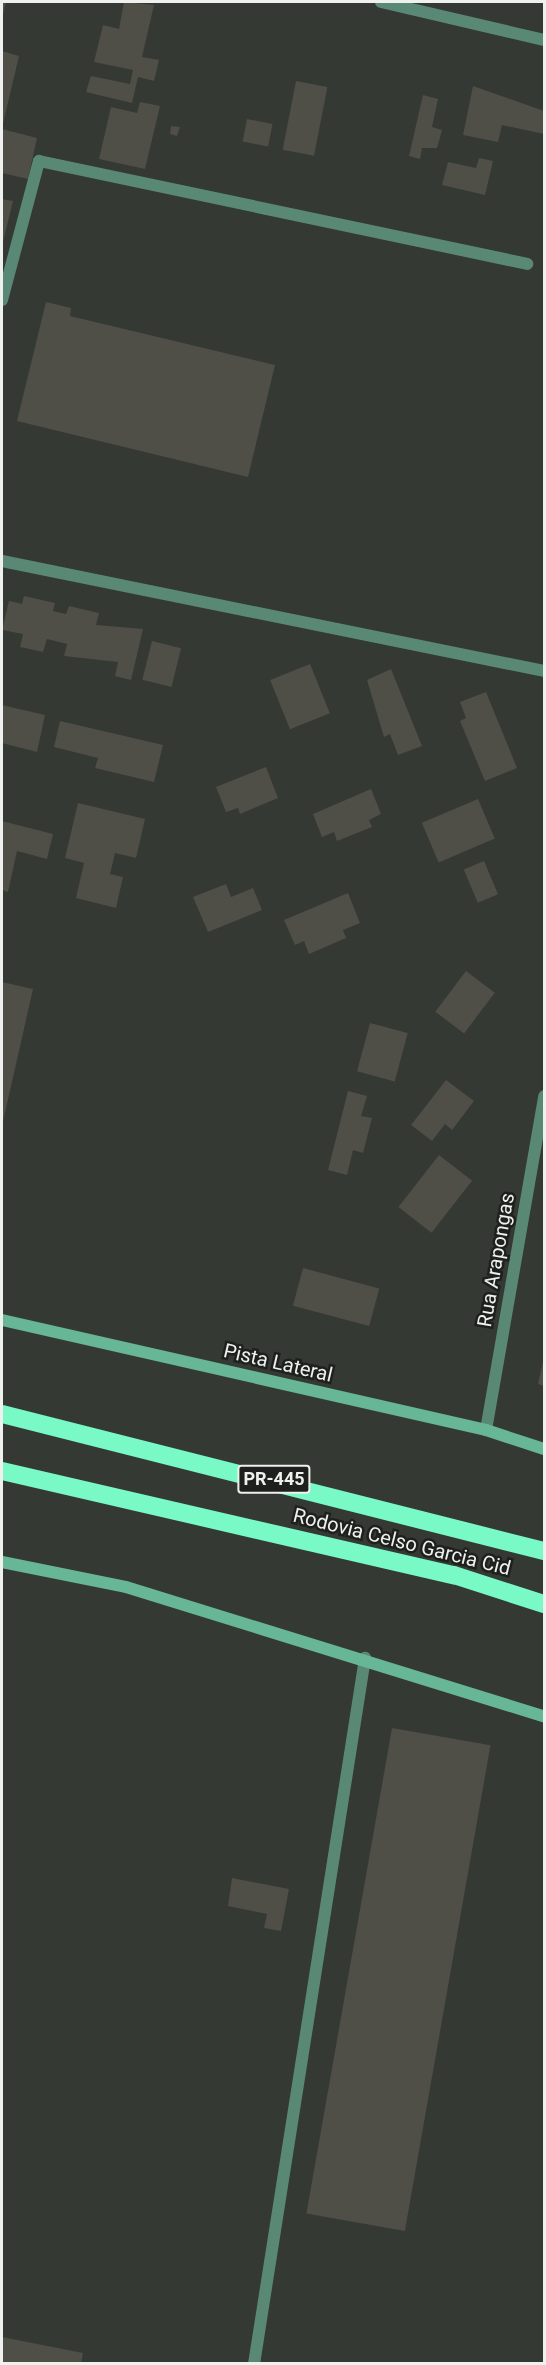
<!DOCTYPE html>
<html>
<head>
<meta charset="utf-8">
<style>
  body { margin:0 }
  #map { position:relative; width:546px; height:2365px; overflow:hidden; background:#353933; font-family:Roboto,sans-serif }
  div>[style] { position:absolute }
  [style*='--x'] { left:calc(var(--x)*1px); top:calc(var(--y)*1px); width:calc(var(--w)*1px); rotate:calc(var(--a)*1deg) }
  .building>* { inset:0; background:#4f4e47; transform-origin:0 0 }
  .lane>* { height:12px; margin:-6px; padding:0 6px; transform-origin:6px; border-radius:6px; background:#598974 }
  .street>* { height:12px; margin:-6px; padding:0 6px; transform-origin:6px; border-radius:6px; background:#598974 }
  .secondary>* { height:12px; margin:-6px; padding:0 6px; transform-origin:6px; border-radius:6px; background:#67b695 }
  .highway>* { height:18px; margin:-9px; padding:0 9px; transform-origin:9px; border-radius:9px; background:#78f9c6 }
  span { translate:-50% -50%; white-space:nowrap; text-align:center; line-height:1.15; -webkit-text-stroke:5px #1e201d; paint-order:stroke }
  .shield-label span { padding:2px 4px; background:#1e201d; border:2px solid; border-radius:4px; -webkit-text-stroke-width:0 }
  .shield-label { font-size:18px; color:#eef1ed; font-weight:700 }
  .street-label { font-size:20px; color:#eef1ed }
  .frame { position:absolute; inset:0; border:3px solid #eef1ed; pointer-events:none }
</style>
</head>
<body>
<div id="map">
  <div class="building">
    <div style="clip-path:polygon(2px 2px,6px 2px,2px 19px)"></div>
    <div style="clip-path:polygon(124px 2px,154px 5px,142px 57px,159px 60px,154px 81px,138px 77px,132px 103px,86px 92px,91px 76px,130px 84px,133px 70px,94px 62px,103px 25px,119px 29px)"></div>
    <div style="clip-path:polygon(2px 51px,19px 56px,2px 128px)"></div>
    <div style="left:296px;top:81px;width:32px;height:70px;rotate:11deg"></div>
    <div style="clip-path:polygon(473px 86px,544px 111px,544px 134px,502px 125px,498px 142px,463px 135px)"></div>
    <div style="clip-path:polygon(423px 95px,438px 99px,432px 127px,442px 130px,437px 148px,422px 148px,420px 159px,409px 156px)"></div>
    <div style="clip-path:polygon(140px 102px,160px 106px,145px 169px,99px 159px,111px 107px,137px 113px)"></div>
    <div style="left:247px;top:119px;width:26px;height:23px;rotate:11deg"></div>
    <div style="clip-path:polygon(171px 126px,180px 127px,177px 136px,170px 134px)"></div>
    <div style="clip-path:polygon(2px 129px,37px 138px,28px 179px,2px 173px)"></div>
    <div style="clip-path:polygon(479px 158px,493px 161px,485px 195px,442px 185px,448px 162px,476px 168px)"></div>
    <div style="clip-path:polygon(2px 199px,13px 201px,2px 246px)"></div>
    <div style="clip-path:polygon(46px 302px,71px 308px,70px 316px,275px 365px,248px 477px,17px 421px)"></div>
    <div style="clip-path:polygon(24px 596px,55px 603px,53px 611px,66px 614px,69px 606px,99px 613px,96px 625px,143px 629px,131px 680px,115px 676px,118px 662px,64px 656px,67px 644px,47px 639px,43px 652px,20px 647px,23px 634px,2px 630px,9px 601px,22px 604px)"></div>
    <div style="left:152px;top:641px;width:30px;height:40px;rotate:14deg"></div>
    <div style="left:310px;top:664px;width:53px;height:43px;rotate:68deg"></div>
    <div style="clip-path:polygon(391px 669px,422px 746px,398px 755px,390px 734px,384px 737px,367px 680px)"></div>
    <div style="clip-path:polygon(486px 692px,517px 768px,485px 781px,460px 721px,466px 718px,460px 702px)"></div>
    <div style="clip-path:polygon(2px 705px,45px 715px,37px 752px,2px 743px)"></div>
    <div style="clip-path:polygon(60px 721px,163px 745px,154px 782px,95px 768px,98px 758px,54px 747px)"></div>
    <div style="clip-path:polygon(266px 767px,278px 798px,240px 814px,238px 808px,226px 812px,216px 787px)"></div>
    <div style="clip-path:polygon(371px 789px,381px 814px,369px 820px,372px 827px,337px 841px,334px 832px,322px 837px,313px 814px)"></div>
    <div style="left:478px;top:799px;width:43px;height:61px;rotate:67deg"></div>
    <div style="clip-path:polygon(78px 803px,145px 819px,136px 858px,115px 853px,110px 874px,123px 877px,116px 908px,76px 898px,84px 863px,65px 858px)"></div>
    <div style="clip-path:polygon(2px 821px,53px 834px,47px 859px,17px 851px,8px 892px,2px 890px)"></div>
    <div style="left:484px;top:861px;width:36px;height:22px;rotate:67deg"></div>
    <div style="clip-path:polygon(226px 884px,231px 897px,253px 888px,262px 910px,208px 932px,193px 897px)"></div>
    <div style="clip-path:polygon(348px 893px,360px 923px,343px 930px,346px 938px,309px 954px,304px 941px,295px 945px,284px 920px)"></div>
    <div style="left:466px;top:971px;width:36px;height:51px;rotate:37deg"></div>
    <div style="clip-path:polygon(2px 982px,33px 989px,2px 1126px)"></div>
    <div style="left:370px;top:1023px;width:39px;height:50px;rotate:15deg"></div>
    <div style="clip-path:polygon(446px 1080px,474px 1101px,452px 1130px,445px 1124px,432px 1141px,411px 1125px)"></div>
    <div style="clip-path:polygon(348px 1091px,367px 1096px,361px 1116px,372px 1118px,363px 1153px,353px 1150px,347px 1175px,328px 1170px)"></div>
    <div style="left:439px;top:1155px;width:42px;height:66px;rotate:38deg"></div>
    <div style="left:303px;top:1268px;width:79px;height:39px;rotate:15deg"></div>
    <div style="clip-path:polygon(544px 1358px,544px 1386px,538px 1384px)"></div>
    <div style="left:392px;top:1728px;width:100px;height:493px;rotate:10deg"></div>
    <div style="clip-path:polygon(232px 1878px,289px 1889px,281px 1931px,264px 1928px,267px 1914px,228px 1906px)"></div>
    <div style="clip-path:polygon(2px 2337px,83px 2353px,81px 2364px,2px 2364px)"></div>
  </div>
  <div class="lane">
    <div style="--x:254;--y:2364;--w:715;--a:-81.06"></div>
  </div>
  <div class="street">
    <div style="--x:381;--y:2;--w:167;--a:13.1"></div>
    <div style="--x:2;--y:300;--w:144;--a:-75.1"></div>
    <div style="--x:39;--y:161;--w:499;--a:11.9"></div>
    <div style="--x:2;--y:561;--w:553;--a:11.47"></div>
    <div style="--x:486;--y:1430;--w:339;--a:-80.1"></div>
  </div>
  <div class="secondary">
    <div style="--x:2;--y:1320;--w:496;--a:12.8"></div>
    <div style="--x:486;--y:1430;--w:61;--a:18.1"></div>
    <div style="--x:2;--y:1562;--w:126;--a:11.4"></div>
    <div style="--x:126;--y:1587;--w:437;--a:17.2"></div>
  </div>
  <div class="highway">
    <div style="--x:2;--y:1414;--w:559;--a:14.19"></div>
    <div style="--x:2;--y:1471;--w:464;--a:13"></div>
    <div style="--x:454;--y:1575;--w:95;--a:17.9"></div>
  </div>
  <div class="shield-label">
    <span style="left:274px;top:1479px">PR-445</span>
  </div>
  <div class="street-label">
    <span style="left:496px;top:1260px;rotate:-80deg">Rua Arapongas</span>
    <span style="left:278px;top:1363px;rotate:13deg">Pista Lateral</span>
    <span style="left:402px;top:1542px;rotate:14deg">Rodovia Celso Garcia Cid</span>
  </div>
  <div class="frame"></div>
</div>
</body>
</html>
